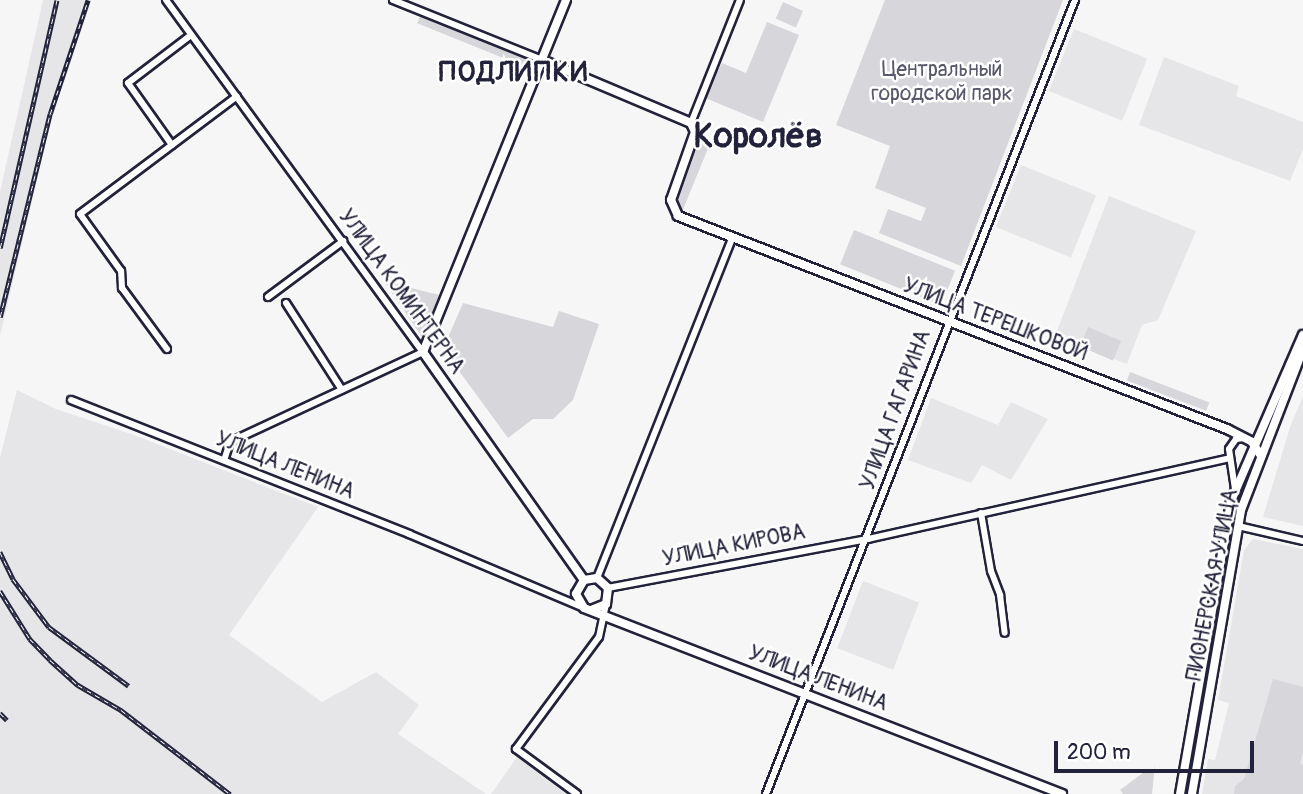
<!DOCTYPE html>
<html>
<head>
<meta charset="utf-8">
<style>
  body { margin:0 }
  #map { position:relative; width:1303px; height:794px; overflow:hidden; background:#f6f6f7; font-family:Pangolin,sans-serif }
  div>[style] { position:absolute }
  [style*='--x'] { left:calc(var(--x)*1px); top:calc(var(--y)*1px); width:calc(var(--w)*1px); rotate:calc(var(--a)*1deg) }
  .built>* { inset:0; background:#e6e6e9; transform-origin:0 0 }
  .green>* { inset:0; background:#d7d7db; transform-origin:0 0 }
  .roads { filter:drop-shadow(2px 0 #22223b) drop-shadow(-2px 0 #22223b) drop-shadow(0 2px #22223b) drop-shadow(0 -2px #22223b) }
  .minor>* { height:6px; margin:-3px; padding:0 3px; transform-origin:3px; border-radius:3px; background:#fff }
  .major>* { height:8px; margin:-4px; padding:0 4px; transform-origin:4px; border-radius:4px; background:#fff }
  .rail>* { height:4.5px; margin-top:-2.25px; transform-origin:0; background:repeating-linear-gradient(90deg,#fff 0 5px,#22223b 0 10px); box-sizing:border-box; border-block:2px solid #22223b }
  span { translate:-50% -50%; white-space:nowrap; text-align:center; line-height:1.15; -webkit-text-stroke:5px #fff; paint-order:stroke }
  .park-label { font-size:21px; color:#58586b }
  .street-label { font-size:21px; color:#22223b }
  .district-label { font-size:28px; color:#22223b; font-weight:700; letter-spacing:2px }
  .town-label { font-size:35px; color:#22223b; font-weight:700 }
  .scale { position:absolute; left:1054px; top:741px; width:200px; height:32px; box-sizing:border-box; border:4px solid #22223b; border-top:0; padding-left:9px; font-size:21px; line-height:24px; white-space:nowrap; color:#22223b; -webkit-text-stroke:5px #fff; paint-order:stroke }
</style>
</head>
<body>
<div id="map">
  <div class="built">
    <div style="clip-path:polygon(43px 0,91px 0,51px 120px,0 336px,0 192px)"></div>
    <div style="left:1074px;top:29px;width:79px;height:67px;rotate:22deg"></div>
    <div style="clip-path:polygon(1164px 57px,1239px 86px,1236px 96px,1303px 122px,1303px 149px,1290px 181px,1139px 125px)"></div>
    <div style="left:1021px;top:165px;width:81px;height:67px;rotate:22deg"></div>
    <div style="clip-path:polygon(1109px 196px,1196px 231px,1158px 320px,1142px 325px,1127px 364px,1055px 336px)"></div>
    <div style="clip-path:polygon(17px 390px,56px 409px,137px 436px,318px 507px,229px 635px,322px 702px,376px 672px,419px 705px,398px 734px,486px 794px,0 794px,0 458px)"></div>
    <div style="clip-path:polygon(1303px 396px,1303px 526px,1263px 517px,1290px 427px)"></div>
    <div style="clip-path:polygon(931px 398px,998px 425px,1011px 402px,1048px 419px,1011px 480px,982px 465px,971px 483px,908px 460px)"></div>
    <div style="clip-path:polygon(1253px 539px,1303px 549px,1303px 794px,1202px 794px,1208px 759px,1215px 760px,1229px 703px,1218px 700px,1244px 550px)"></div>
    <div style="left:863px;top:581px;width:60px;height:72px;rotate:21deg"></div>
    <div style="clip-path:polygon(517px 757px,566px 794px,491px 794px)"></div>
  </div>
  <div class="green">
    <div style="clip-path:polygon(885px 0,1063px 0,961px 266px,879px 233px,888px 209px,921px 221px,926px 208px,875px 188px,890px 146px,836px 125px)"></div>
    <div style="left:783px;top:2px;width:22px;height:18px;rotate:24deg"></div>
    <div style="left:421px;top:14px;width:121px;height:10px;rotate:22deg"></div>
    <div style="clip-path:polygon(767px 22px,799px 35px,763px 122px,703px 97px,722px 63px,746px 73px)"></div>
    <div style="clip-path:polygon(695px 140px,709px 146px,682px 212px,677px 210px,674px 201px)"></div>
    <div style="left:854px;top:230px;width:109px;height:37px;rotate:22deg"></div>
    <div style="clip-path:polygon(384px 281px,439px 295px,422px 337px)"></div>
    <div style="clip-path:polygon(463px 303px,553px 327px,559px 311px,599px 324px,573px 400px,553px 419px,533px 419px,508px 438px,443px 349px)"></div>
    <div style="left:1088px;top:327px;width:36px;height:21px;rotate:23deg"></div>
    <div style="left:1130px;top:372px;width:85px;height:9px;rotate:21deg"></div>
    <div style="clip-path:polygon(1273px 679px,1303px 687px,1303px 751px,1300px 763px,1303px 765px,1303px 794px,1234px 794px,1235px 786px,1244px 779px)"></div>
    <div style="clip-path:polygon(1155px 765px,1152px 794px,1123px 794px,1120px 790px,1144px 772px,1153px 773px)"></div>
  </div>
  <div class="roads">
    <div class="minor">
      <div style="--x:166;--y:0;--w:436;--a:53.9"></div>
      <div style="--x:423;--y:352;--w:213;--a:155"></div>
      <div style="--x:230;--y:442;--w:19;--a:108"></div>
      <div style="--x:393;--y:0;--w:161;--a:21.9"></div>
      <div style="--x:691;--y:123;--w:132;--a:-68.3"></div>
      <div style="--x:172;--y:145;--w:76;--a:-125.4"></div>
      <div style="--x:128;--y:83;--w:79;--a:-37.3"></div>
      <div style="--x:268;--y:297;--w:94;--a:-36.7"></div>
      <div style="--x:286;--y:303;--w:103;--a:57.2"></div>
      <div style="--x:167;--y:349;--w:76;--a:-126.4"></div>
      <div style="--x:122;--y:288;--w:17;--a:-93"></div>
      <div style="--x:121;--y:271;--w:70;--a:-125.7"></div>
      <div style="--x:80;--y:214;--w:196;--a:-36.9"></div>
      <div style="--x:71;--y:400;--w:364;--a:21.6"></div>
      <div style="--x:409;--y:534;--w:190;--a:22.9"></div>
      <div style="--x:1235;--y:489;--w:40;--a:-98.5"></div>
      <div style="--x:1229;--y:449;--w:12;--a:-55"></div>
      <div style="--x:1236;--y:439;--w:8;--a:-7"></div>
      <div style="--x:981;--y:513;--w:59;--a:80.2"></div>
      <div style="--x:991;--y:571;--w:26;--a:69"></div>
      <div style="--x:1000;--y:595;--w:38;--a:83"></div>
      <div style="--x:1238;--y:526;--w:67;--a:13"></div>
      <div style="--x:597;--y:578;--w:367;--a:-68.3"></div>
      <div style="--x:608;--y:588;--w:265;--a:-10.7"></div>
      <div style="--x:868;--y:539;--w:370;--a:-12.6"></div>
      <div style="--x:577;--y:794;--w:76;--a:-143.6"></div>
      <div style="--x:516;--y:749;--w:139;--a:-53.5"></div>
      <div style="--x:599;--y:637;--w:34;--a:-78"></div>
      <div style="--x:766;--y:794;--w:852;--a:-68.74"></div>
    </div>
    <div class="major">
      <div style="--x:566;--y:0;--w:380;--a:112.1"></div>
      <div style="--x:423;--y:352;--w:279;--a:54.8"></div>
      <div style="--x:542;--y:60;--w:162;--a:22.9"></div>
      <div style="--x:691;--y:123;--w:10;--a:66"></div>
      <div style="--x:695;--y:132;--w:72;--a:109.4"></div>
      <div style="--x:671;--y:200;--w:17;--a:66"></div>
      <div style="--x:678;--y:216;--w:589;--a:21.21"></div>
      <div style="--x:1227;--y:429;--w:28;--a:27"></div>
      <div style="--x:1252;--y:442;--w:17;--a:57"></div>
      <div style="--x:584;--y:580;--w:16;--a:120"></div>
      <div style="--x:576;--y:594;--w:16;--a:60"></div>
      <div style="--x:584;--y:608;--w:513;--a:21.26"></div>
      <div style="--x:584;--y:580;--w:13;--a:-9"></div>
      <div style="--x:597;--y:578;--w:15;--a:42"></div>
      <div style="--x:608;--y:588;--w:16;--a:97"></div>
      <div style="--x:606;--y:604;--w:16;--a:158"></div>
      <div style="--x:1180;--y:794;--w:297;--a:-80.1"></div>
      <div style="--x:1231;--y:501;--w:181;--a:-66.6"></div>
      <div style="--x:1192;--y:794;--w:288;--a:-80.2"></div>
      <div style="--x:1241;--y:510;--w:173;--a:-68.9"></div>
    </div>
  </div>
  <div class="rail">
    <div style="--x:0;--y:248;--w:254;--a:-77.1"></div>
    <div style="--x:0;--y:317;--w:209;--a:-76.2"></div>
    <div style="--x:50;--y:114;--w:120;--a:-71.6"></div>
    <div style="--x:0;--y:552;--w:30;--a:64"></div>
    <div style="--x:13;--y:579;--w:60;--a:53.1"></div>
    <div style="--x:49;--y:627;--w:99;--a:36.4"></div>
    <div style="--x:0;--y:591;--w:57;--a:58"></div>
    <div style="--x:30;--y:639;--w:29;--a:46"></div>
    <div style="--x:50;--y:660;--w:38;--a:42"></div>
    <div style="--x:78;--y:685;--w:50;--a:30.2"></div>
    <div style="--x:121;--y:710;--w:138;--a:37.6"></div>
    <div style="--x:0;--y:713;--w:10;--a:45"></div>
  </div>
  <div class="park-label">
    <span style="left:942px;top:82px">Центральный<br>городской парк</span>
  </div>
  <div class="street-label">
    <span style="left:401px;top:292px;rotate:54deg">УЛИЦА КОМИНТЕРНА</span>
    <span style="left:995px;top:320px;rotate:21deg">УЛИЦА ТЕРЕШКОВОЙ</span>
    <span style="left:896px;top:410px;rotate:-70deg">УЛИЦА ГАГАРИНА</span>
    <span style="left:285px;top:466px;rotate:22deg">УЛИЦА ЛЕНИНА</span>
    <span style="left:734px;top:546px;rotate:-11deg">УЛИЦА КИРОВА</span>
    <span style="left:1213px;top:585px;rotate:-79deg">ПИОНЕРСКАЯ УЛИЦА</span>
    <span style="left:818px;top:679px;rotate:21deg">УЛИЦА ЛЕНИНА</span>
  </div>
  <div class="district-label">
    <span style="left:514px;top:73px">ПОДЛИПКИ</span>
  </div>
  <div class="town-label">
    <span style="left:758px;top:136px">Королёв</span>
  </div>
  <div class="scale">200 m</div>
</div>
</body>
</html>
